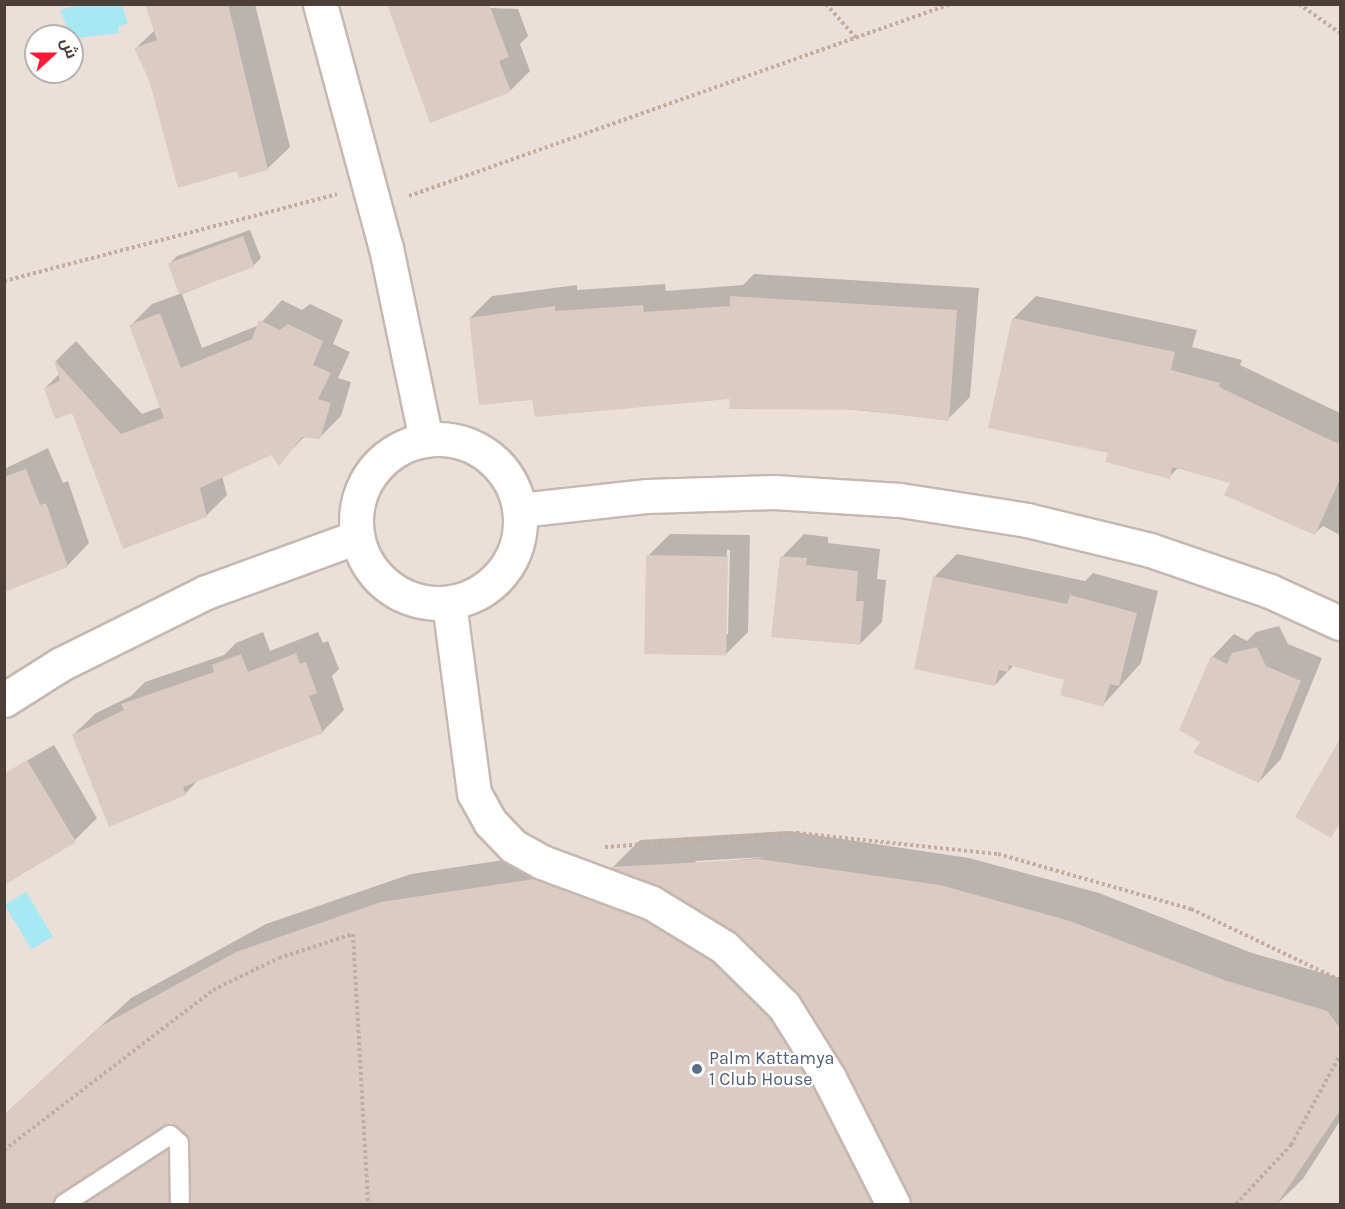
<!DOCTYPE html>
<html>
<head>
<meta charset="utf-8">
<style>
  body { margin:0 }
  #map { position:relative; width:1345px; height:1209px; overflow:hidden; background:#f6f0eb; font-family:Karla,Cairo,sans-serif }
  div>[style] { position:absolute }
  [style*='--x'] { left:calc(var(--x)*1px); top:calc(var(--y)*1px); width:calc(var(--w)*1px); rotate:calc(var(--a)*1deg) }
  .residential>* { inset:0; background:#eae0d9 }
  .water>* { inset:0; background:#a7e8f3; transform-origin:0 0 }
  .shadow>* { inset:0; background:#0003 }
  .building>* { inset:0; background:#dbcbc3; transform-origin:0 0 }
  .path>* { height:4px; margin-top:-2px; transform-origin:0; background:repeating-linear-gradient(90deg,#c4ac9e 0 3px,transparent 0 6px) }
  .roads { filter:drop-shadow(2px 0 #c5b8b0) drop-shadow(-2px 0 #c5b8b0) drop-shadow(0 2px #c5b8b0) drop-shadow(0 -2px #c5b8b0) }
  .service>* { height:18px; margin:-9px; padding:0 9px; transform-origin:9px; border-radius:9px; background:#fff }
  .minor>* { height:33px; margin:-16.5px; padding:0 16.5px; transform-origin:16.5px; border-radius:16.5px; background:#fff }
  .minor>.ring { margin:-16.5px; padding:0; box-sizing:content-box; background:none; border:33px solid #fff; border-radius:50% }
  .dots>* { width:16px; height:16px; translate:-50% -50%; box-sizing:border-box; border:3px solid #fff; border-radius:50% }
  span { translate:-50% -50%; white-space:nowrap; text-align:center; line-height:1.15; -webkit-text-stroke:4.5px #fff; paint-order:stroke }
  .service-label { font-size:18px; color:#4e5e75 }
  .left { translate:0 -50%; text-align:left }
  .frame { position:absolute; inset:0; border:6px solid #4b3f38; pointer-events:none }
  .north { position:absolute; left:24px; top:24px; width:60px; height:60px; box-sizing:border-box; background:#fff; border:2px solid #b7b2af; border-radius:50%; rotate:69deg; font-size:16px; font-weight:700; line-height:24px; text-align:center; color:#4b3f38 }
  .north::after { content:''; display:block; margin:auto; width:21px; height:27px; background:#ff1934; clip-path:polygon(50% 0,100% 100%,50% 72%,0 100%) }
</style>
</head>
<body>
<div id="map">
  <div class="residential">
    <div style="clip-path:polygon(evenodd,5px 5px,1340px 5px,1340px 1204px,5px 1204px,5px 5px,36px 36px,72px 36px,72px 72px,36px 72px,36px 36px)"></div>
  </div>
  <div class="water">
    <div style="clip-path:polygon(79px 5px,122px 5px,128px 23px,118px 27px,119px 33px,72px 39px,60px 10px)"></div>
    <div style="left:26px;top:892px;width:52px;height:25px;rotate:59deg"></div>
  </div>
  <div class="shadow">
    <div style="clip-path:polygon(146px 4px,255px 4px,290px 147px,267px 169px,238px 169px,150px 80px,136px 48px,155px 30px)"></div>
    <div style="clip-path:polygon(389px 4px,518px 9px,528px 36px,520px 44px,530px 71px,510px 91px)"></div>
    <div style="clip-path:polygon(250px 230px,261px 258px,253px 266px,182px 294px,202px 348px,259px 325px,282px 300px,302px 310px,310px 304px,343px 320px,333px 344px,350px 352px,338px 378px,351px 382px,341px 416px,320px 437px,305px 436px,279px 463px,271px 453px,222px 476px,227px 495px,206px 516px,45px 388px,59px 374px,56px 361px,76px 341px,142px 414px,161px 407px,131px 325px,152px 304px,182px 293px,170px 263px,177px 256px)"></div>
    <div style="clip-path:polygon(754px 274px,979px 288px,970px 397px,948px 419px,731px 398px,534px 398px,470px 318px,492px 296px,577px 285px,577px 290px,665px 284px,666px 291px,743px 285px)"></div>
    <div style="clip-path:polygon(1036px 296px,1197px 330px,1192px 347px,1242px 360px,1240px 365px,1340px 413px,1340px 535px,1323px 526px,1315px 533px,1232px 482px,1179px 467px,1169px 477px,1109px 452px,1013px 319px)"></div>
    <div style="clip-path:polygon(48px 448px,63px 483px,68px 481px,89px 543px,67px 566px,4px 590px,4px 469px)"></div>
    <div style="clip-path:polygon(evenodd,670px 534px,750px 535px,748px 632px,726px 654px,648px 556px,670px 534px,727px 550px,730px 550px,728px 634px,725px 634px,727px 550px)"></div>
    <div style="clip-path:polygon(804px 534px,828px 537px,828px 543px,880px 549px,877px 579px,886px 580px,882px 622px,860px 644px,782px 557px)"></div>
    <div style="clip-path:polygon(957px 554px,1085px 581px,1093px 573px,1158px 591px,1141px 663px,1103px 705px,1066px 679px,1014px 665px,995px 685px,935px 576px)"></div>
    <div style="clip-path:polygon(1279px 626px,1288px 644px,1322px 658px,1281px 759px,1259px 782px,1202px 742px,1212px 657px,1234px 634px,1247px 641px,1256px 632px)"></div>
    <div style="clip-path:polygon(263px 632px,270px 651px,318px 632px,323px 643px,328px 641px,339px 669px,332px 676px,344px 710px,322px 732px,200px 778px,185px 794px,73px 735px,96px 713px,131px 696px,145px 682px,224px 655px,236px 643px)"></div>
    <div style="clip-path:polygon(54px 745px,97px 818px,75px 840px,4px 774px)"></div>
    <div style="clip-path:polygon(evenodd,788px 831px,969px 858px,1099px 893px,1252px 953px,1340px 978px,1340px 1121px,1303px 1179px,1277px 1204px,4px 1204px,4px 1115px,131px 998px,266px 924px,411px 874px,563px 851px,611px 869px,640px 840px,788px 831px,766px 857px,697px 864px,695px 861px,766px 857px,788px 831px,163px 1124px,184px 1131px,99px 1186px,82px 1181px,163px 1124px)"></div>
  </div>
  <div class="building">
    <div style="clip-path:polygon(145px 4px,228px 4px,268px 170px,239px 178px,237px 171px,178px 188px,149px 80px,134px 48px,157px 40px)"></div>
    <div style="clip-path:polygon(387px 4px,489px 4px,509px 57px,499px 61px,511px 92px,430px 123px)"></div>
    <div style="left:243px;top:236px;width:33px;height:80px;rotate:70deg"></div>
    <div style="clip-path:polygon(730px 296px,957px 310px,949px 421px,859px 410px,729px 409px,730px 399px,535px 417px,532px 400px,479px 405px,469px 318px,555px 306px,555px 311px,643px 305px,644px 312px,730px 306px)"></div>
    <div style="clip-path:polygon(160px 313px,181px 368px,252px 339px,259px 320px,280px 330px,288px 324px,323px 341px,313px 365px,331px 373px,318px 399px,331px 403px,320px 439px,302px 437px,279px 466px,271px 455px,200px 488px,207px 517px,123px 549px,72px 413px,55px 419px,44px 388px,60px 381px,54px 360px,121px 434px,164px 418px,129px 325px)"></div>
    <div style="clip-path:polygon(1012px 318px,1175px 352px,1171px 370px,1220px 383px,1219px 387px,1341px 445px,1341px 477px,1315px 535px,1224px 495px,1230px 483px,1172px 467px,1170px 479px,1105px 462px,1108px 453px,988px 428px)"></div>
    <div style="clip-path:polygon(26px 469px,40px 505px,46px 503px,68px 567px,4px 592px,4px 477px)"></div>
    <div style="left:646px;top:555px;width:82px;height:99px;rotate:1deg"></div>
    <div style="clip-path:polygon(780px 556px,807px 558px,806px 565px,858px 571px,856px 601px,864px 601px,860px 645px,771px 637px)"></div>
    <div style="clip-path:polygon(933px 576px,1067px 604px,1070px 595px,1137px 613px,1119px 686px,1110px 684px,1103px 707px,1060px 695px,1064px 680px,1009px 665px,1008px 672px,999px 670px,995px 686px,914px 669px)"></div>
    <div style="clip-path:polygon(1257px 647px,1266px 666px,1301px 681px,1259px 783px,1193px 753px,1200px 742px,1179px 730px,1211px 656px,1227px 664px,1232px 653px)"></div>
    <div style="clip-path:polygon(296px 653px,300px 664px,306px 662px,317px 693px,309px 696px,323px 733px,183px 787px,186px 795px,109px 827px,72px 735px,124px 710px,121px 704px,214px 672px,212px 665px,241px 654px,248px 672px)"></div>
    <div style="clip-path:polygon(1341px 737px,1341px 821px,1331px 838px,1295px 817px)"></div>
    <div style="clip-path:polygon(27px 760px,76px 842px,4px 885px,4px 774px)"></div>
    <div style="clip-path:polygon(759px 859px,940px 885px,1070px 921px,1224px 980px,1327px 1011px,1341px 1029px,1341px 1109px,1277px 1204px,912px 1204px,846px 1069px,797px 993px,734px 931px,662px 887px,610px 867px)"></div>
    <div style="clip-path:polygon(534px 879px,644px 920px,712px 962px,769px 1018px,813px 1087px,872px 1204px,191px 1204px,189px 1139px,170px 1124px,58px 1195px,53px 1204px,4px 1204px,4px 1115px,101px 1026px,236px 952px,381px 902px)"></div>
    <div style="clip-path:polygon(168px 1150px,169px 1204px,84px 1204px)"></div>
  </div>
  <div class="path">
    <div style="--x:826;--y:4;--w:48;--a:48.4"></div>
    <div style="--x:1299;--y:4;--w:50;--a:35.3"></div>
    <div style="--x:409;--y:196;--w:575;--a:-19.51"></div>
    <div style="--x:4;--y:281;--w:344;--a:-14.6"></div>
    <div style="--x:605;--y:847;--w:193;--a:-4.2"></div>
    <div style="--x:797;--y:833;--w:202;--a:6"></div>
    <div style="--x:998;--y:854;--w:201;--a:15.9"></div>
    <div style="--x:1191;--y:909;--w:165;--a:25.5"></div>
    <div style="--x:4;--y:1150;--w:263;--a:-37.4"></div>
    <div style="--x:213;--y:990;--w:73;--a:-25.9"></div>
    <div style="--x:279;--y:958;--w:78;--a:-18"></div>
    <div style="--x:353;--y:934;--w:270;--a:86.8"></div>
    <div style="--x:1236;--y:1204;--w:81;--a:-47"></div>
    <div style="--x:1291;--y:1145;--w:102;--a:-61.4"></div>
  </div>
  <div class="roads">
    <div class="service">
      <div style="--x:64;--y:1204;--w:126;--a:-33.1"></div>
      <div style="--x:170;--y:1135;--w:12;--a:42"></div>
      <div style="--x:179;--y:1143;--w:61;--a:89.1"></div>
    </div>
    <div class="minor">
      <div style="--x:320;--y:4;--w:253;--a:74.9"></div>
      <div style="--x:386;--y:248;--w:196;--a:78.2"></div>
      <div class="ring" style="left:356px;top:439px;width:131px;height:131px"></div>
      <div style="--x:520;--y:510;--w:128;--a:-6.3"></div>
      <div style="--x:647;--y:496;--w:127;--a:-1.8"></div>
      <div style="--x:774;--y:492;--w:126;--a:3.6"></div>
      <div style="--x:900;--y:500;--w:129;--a:8.9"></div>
      <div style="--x:1027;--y:520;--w:127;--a:13.7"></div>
      <div style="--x:1150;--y:550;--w:127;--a:18.9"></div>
      <div style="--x:1270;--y:591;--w:77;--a:24.6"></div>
      <div style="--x:449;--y:603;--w:192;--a:82.5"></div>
      <div style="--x:474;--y:793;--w:33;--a:61"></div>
      <div style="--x:490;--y:822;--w:33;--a:46"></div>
      <div style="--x:513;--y:846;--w:33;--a:29"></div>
      <div style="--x:542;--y:862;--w:117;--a:20.4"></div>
      <div style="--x:652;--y:903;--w:84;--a:31.4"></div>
      <div style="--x:724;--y:947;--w:84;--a:44.5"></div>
      <div style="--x:784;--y:1006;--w:85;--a:58"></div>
      <div style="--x:829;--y:1078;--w:141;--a:63.1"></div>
      <div style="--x:4;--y:700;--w:67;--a:-32.3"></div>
      <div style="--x:61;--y:664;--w:162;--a:-26.4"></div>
      <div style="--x:206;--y:592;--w:161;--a:-20"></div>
    </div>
  </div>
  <div class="dots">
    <div style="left:697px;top:1069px;background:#5c6f8a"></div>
  </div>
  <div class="service-label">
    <span class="left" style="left:709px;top:1069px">Palm Kattamya<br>1 Club House</span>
  </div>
  <div class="frame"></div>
  <div class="north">ش</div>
</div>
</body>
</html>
